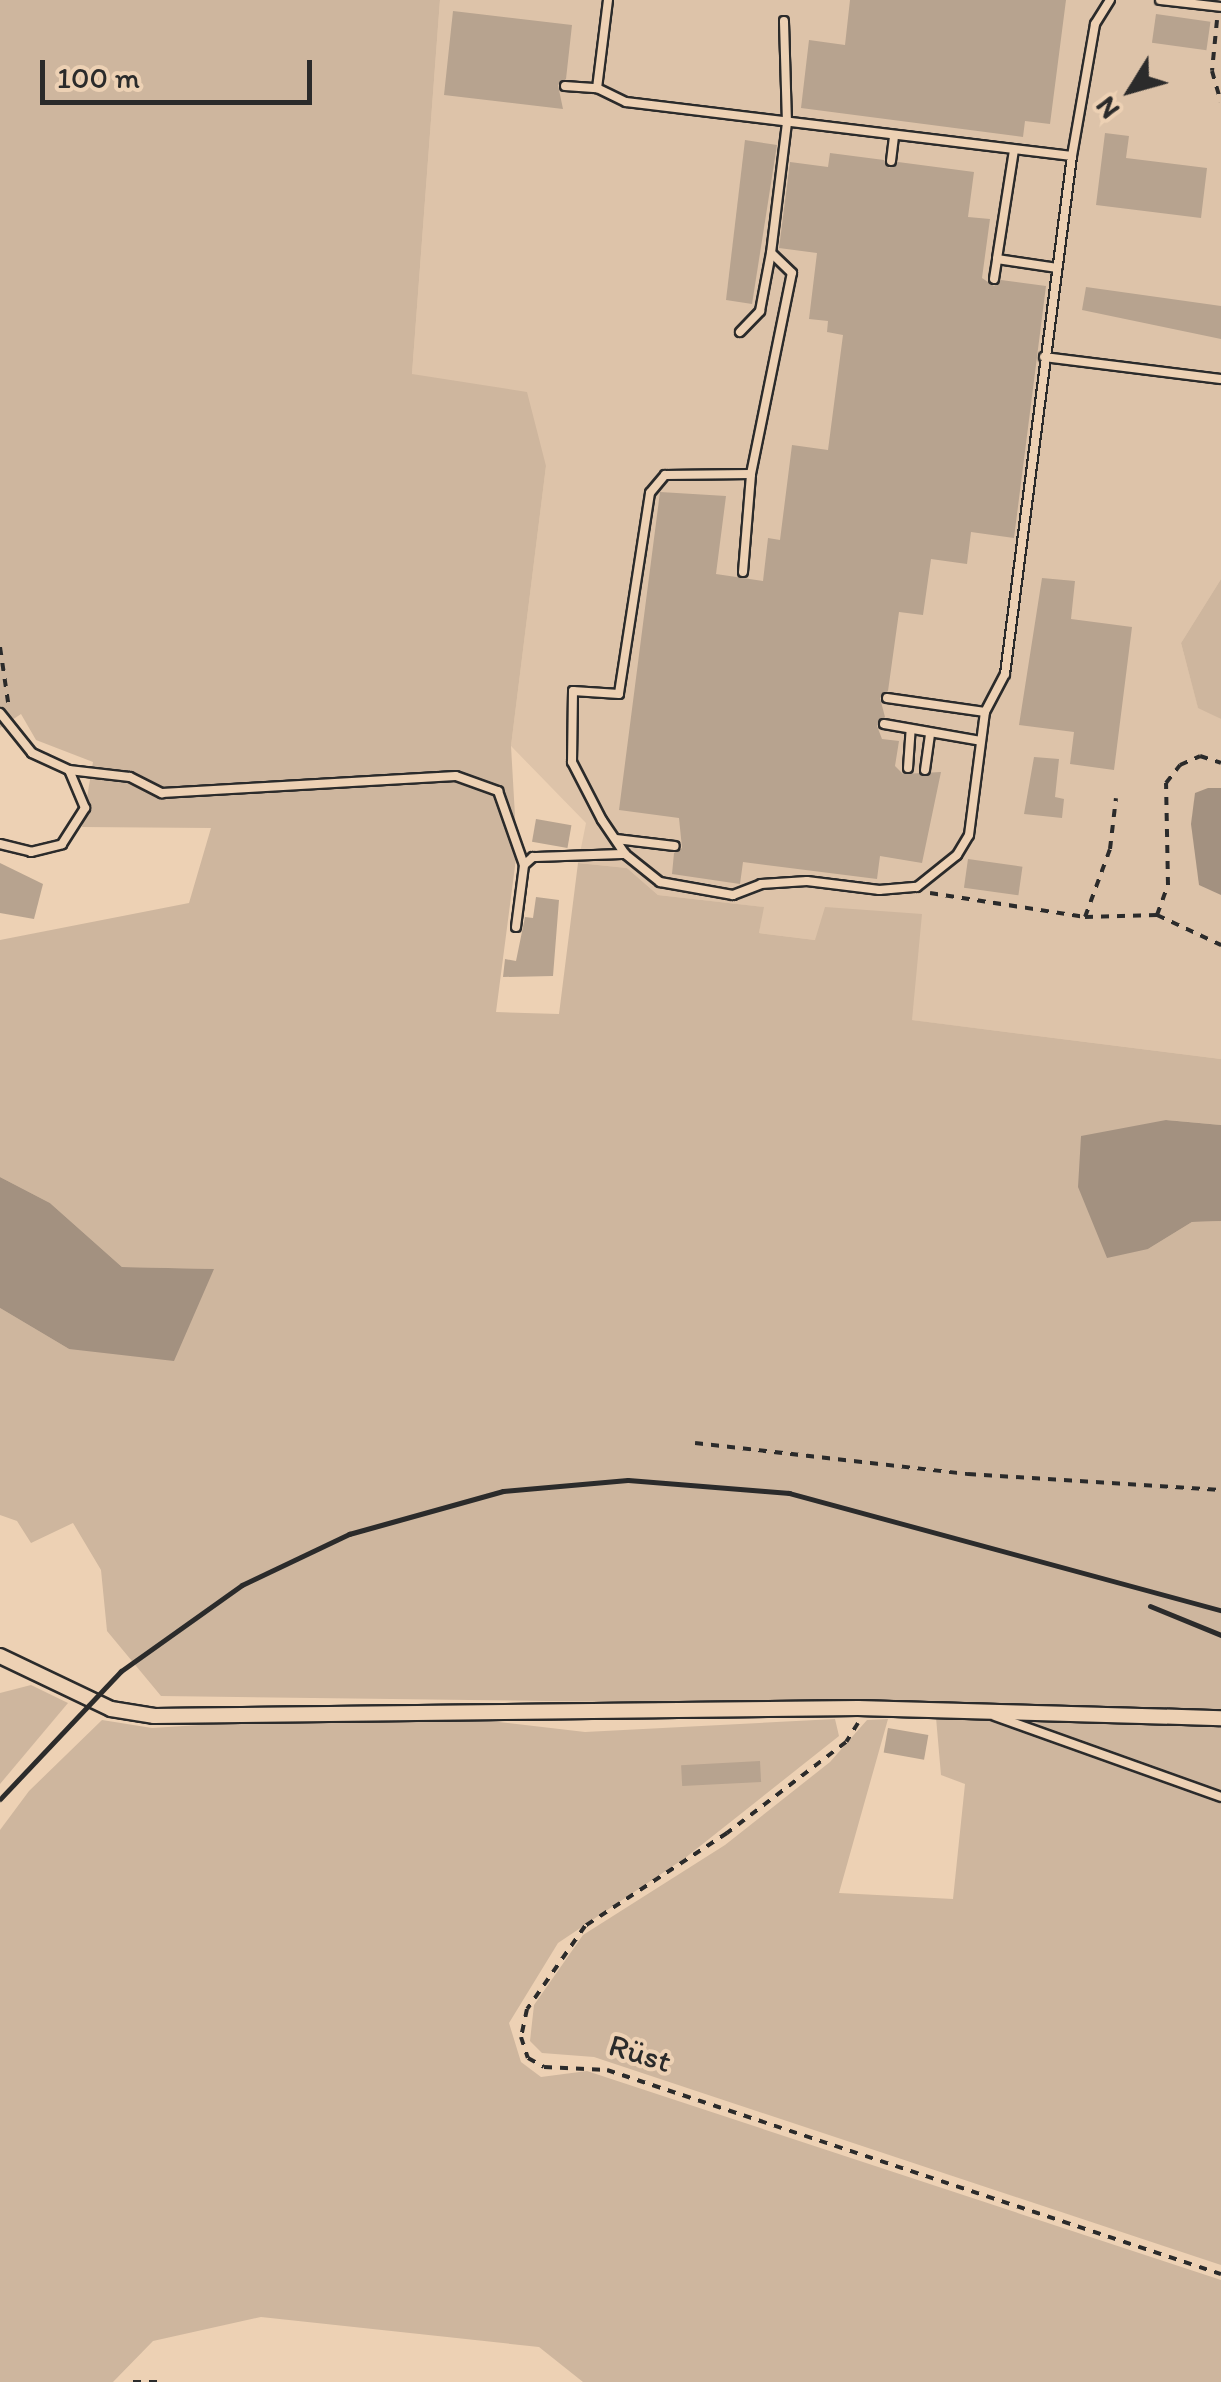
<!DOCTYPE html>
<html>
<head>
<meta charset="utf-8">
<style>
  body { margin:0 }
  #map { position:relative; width:1221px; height:2382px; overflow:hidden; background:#edd1b4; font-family:Itim,sans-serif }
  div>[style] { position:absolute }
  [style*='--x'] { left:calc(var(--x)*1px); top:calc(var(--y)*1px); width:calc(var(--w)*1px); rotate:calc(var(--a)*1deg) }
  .built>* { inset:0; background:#ddc3a9 }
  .green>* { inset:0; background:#ceb69e }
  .water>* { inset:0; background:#a39180 }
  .building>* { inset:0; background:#b7a38f; transform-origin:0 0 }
  .path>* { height:4px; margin-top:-2px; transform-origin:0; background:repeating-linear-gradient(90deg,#2b2b2b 0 8px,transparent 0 16px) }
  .roads { filter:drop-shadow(2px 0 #2b2b2b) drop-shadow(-2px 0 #2b2b2b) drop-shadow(0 2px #2b2b2b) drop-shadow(0 -2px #2b2b2b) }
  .service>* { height:8px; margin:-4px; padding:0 4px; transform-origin:4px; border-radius:4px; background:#edd1b4 }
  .minor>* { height:14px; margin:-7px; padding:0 7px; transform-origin:7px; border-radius:7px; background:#edd1b4 }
  .rail>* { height:5px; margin:-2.5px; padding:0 2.5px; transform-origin:2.5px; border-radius:2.5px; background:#2b2b2b }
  span { translate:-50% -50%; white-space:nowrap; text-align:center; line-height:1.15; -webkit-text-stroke:8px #edd1b4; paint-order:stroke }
  .street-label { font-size:32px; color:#2b2b2b }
  .north { position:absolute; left:1081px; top:40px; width:100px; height:100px; -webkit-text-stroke:8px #edd1b4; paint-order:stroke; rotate:233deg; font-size:28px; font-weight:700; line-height:40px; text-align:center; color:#2b2b2b }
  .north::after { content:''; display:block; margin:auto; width:35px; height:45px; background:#2b2b2b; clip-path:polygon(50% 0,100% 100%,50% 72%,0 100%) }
  .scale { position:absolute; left:40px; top:60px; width:272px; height:45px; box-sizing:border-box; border:5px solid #2b2b2b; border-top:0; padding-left:12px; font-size:30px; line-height:35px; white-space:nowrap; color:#2b2b2b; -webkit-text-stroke:8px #edd1b4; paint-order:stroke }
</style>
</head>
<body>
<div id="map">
  <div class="built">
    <div style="clip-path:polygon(440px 0,1221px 0,1221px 579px,1181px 643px,1198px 707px,1221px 719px,1221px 1059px,911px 1020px,815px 940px,759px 933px,763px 907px,658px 895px,627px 868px,578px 863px,586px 823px,511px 746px,546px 466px,412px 374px)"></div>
  </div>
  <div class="green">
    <div style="clip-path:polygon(0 0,440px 0,412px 374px,527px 392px,546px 466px,511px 746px,517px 851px,496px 1012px,559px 1014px,578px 863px,627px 868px,658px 895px,764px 907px,759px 933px,815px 940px,825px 907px,922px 914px,912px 1020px,1221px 1059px,1221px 1125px,1166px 1120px,1148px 1249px,1192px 1222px,1221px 1221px,1221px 2265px,594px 2057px,542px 2053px,530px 2041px,534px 2005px,583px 1935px,725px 1845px,830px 1762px,867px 1720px,888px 1719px,839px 1893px,953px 1899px,965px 1784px,941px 1775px,935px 1706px,161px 1696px,107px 1631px,101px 1570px,73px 1523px,31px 1543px,17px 1521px,0 1515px,0 1308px,69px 1349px,212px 1269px,122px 1267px,50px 1203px,0 1177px,0 940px,189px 903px,211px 828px,82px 827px,93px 762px,36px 740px,21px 714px,0 728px)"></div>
    <div style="clip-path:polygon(1221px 579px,1221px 719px,1198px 708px,1181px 643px)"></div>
    <div style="clip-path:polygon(31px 1685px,68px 1703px,0 1784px,0 1693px)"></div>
    <div style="clip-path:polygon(412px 1712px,585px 1732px,835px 1719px,839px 1736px,685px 1858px,558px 1943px,509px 2023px,521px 2062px,541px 2077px,587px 2071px,1221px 2280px,1221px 2382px,583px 2382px,539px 2347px,261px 2317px,153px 2341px,113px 2382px,0 2382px,0 1830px,29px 1791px,102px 1720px,152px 1728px)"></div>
  </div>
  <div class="water">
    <div style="clip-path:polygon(1208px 788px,1221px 788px,1221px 895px,1199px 885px,1191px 824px,1195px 793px)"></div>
    <div style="clip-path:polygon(1166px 1120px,1221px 1125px,1221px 1221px,1192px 1222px,1148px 1249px,1107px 1258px,1078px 1187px,1081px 1136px)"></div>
    <div style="clip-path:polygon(0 1177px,50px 1203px,122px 1267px,214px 1269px,174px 1361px,69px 1349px,0 1308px)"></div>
  </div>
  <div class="building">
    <div style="clip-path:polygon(850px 0,1066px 0,1050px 124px,1025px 121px,1023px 137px,801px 108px,809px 40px,845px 45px)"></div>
    <div style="clip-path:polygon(453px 11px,572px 25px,566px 79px,558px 85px,563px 109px,444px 95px)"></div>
    <div style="left:1156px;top:14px;width:55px;height:29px;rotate:8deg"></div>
    <div style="clip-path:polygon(1105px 133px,1129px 136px,1126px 158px,1207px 168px,1201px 218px,1096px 205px)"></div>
    <div style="clip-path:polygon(745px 140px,777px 145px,752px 304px,726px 300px)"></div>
    <div style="clip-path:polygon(830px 153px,884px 160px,889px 168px,898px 162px,974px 172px,968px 217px,990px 219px,982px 278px,994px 286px,1001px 280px,1046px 286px,1014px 538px,971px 532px,967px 564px,931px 559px,923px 615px,899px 612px,888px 691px,880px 698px,885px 717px,877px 726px,882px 739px,899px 741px,895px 766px,903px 774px,941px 772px,922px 863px,880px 856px,877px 879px,743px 862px,740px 884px,672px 874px,674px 853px,682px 848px,679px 818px,619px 810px,660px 492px,726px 496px,716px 574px,763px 581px,768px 538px,780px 540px,792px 445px,828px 450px,843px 335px,827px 332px,828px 321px,809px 319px,817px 253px,779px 248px,790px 162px,828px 167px)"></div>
    <div style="clip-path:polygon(1086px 287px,1221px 306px,1221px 339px,1082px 310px)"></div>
    <div style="clip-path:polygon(1042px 578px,1075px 581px,1071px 619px,1132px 627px,1114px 770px,1070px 764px,1074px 732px,1019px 725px)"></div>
    <div style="clip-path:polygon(1034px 757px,1059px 759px,1055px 797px,1064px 799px,1062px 818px,1024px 814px)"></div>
    <div style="left:536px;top:819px;width:36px;height:23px;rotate:10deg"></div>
    <div style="left:968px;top:859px;width:55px;height:29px;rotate:8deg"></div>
    <div style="clip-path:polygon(0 863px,43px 884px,34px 919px,0 913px)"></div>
    <div style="clip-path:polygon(536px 897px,559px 900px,553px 976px,503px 977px,505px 959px,516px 961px,525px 917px,533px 918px)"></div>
    <div style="left:888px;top:1728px;width:41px;height:25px;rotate:10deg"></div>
    <div style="left:760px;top:1761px;width:21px;height:79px;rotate:87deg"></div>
  </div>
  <div class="path">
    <div style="--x:1217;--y:20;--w:51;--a:95.6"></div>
    <div style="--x:1212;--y:71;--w:32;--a:74"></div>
    <div style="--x:0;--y:647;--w:56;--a:81.7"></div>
    <div style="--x:930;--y:893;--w:157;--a:8.8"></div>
    <div style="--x:1085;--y:917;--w:72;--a:-1.6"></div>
    <div style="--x:1157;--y:915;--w:71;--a:25.1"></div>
    <div style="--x:1157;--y:915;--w:32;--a:-70"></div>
    <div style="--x:1168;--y:885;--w:102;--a:-91.1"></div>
    <div style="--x:1166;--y:783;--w:23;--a:-52"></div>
    <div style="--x:1180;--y:765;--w:22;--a:-24"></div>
    <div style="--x:1200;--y:756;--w:22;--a:18"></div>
    <div style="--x:1085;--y:917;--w:72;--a:-69.8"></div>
    <div style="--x:1110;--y:849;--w:51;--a:-83.3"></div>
    <div style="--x:695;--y:1443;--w:275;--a:6.5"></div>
    <div style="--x:968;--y:1474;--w:254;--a:3.6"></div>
    <div style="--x:858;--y:1723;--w:22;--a:122"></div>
    <div style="--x:846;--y:1742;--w:150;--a:142.6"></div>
    <div style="--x:727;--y:1833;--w:170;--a:146.8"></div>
    <div style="--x:585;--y:1926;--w:101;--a:124.9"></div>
    <div style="--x:527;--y:2009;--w:29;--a:102"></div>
    <div style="--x:521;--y:2037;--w:22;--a:72"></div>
    <div style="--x:528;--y:2058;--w:18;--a:29"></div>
    <div style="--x:544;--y:2067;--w:63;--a:2.7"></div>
    <div style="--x:607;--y:2070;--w:647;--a:18.38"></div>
    <div style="--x:133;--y:2382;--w:31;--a:0"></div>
  </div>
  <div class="roads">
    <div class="service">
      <div style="--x:608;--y:0;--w:89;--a:97.1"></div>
      <div style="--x:597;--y:88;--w:32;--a:26"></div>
      <div style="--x:626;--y:102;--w:449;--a:6.9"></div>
      <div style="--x:1160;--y:0;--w:61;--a:6.5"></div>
      <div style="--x:565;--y:86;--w:32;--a:4"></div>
      <div style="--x:1014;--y:150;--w:110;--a:98.9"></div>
      <div style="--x:997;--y:259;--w:61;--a:8.5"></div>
      <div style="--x:891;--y:161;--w:26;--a:-83"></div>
      <div style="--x:994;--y:279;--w:20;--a:-81"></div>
      <div style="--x:740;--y:332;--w:29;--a:-46"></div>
      <div style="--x:760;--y:311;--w:59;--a:-79.3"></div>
      <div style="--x:771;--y:253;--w:131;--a:-83"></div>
      <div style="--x:787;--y:123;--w:102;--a:-91.7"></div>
      <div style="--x:1044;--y:357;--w:178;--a:7.1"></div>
      <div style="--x:751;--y:474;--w:205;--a:-78.5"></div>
      <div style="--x:792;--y:273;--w:29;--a:-136"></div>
      <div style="--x:743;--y:572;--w:98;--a:-85.3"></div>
      <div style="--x:751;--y:474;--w:86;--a:179.3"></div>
      <div style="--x:665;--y:475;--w:23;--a:130"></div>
      <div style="--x:650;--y:493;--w:203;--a:98.8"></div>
      <div style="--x:619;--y:694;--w:46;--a:-176.3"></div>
      <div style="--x:573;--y:691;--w:71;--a:90.8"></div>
      <div style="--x:572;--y:762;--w:65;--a:62.7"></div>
      <div style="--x:602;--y:820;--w:41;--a:55.9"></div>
      <div style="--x:625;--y:854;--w:45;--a:38.7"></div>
      <div style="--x:660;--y:882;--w:74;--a:10.1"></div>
      <div style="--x:733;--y:895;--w:30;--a:-21"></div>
      <div style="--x:761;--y:884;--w:46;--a:-3.7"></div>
      <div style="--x:807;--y:881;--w:73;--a:7.1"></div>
      <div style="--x:879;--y:890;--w:38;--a:-5"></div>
      <div style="--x:917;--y:887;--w:51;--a:-38.7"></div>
      <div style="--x:957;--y:855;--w:23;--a:-59"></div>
      <div style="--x:969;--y:835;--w:124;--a:-82.6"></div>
      <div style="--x:985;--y:712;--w:43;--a:-62.2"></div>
      <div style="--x:1005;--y:674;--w:522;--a:-82.63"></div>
      <div style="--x:1072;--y:156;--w:134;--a:-80.1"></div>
      <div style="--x:1095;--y:24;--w:28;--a:-58"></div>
      <div style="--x:887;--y:698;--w:99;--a:8.1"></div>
      <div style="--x:0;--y:713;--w:51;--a:51.3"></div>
      <div style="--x:32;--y:753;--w:41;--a:24.7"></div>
      <div style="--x:69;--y:770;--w:61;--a:6.5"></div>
      <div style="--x:130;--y:777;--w:36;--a:27"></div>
      <div style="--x:162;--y:793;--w:294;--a:-3.3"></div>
      <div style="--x:456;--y:776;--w:45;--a:19.7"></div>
      <div style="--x:498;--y:791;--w:78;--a:70.6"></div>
      <div style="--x:884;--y:724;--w:98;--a:9.9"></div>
      <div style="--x:908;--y:768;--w:39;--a:-86"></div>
      <div style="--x:925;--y:770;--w:37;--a:-82"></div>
      <div style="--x:616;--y:839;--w:59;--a:6.8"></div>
      <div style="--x:0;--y:844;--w:32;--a:14"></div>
      <div style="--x:31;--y:852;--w:32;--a:-14"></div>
      <div style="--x:62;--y:844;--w:43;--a:-57.4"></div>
      <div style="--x:85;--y:808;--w:41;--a:-112.8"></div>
      <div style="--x:516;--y:927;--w:63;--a:-82.6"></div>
      <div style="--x:524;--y:865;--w:12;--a:-42"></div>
      <div style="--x:533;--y:857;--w:92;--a:-1.9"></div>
      <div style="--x:995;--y:1716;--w:240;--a:19.7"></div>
    </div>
    <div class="minor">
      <div style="--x:0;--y:1656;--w:123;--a:25.5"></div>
      <div style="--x:111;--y:1709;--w:44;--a:9.2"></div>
      <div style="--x:154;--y:1716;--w:704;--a:-0.65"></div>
      <div style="--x:858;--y:1708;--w:363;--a:1.6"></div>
    </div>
  </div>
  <div class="rail">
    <div style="--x:1150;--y:1606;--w:77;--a:22.2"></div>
    <div style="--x:0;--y:1799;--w:176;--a:-46.6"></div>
    <div style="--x:121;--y:1671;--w:148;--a:-35.4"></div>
    <div style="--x:242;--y:1585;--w:119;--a:-25.5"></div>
    <div style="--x:349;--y:1534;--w:160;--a:-15.6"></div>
    <div style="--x:503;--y:1491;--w:125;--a:-5"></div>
    <div style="--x:628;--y:1480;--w:162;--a:4.6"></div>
    <div style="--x:789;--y:1493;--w:448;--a:15.2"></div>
  </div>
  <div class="street-label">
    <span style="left:640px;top:2053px;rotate:17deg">Rüst</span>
  </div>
  <div class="north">N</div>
  <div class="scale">100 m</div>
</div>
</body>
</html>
